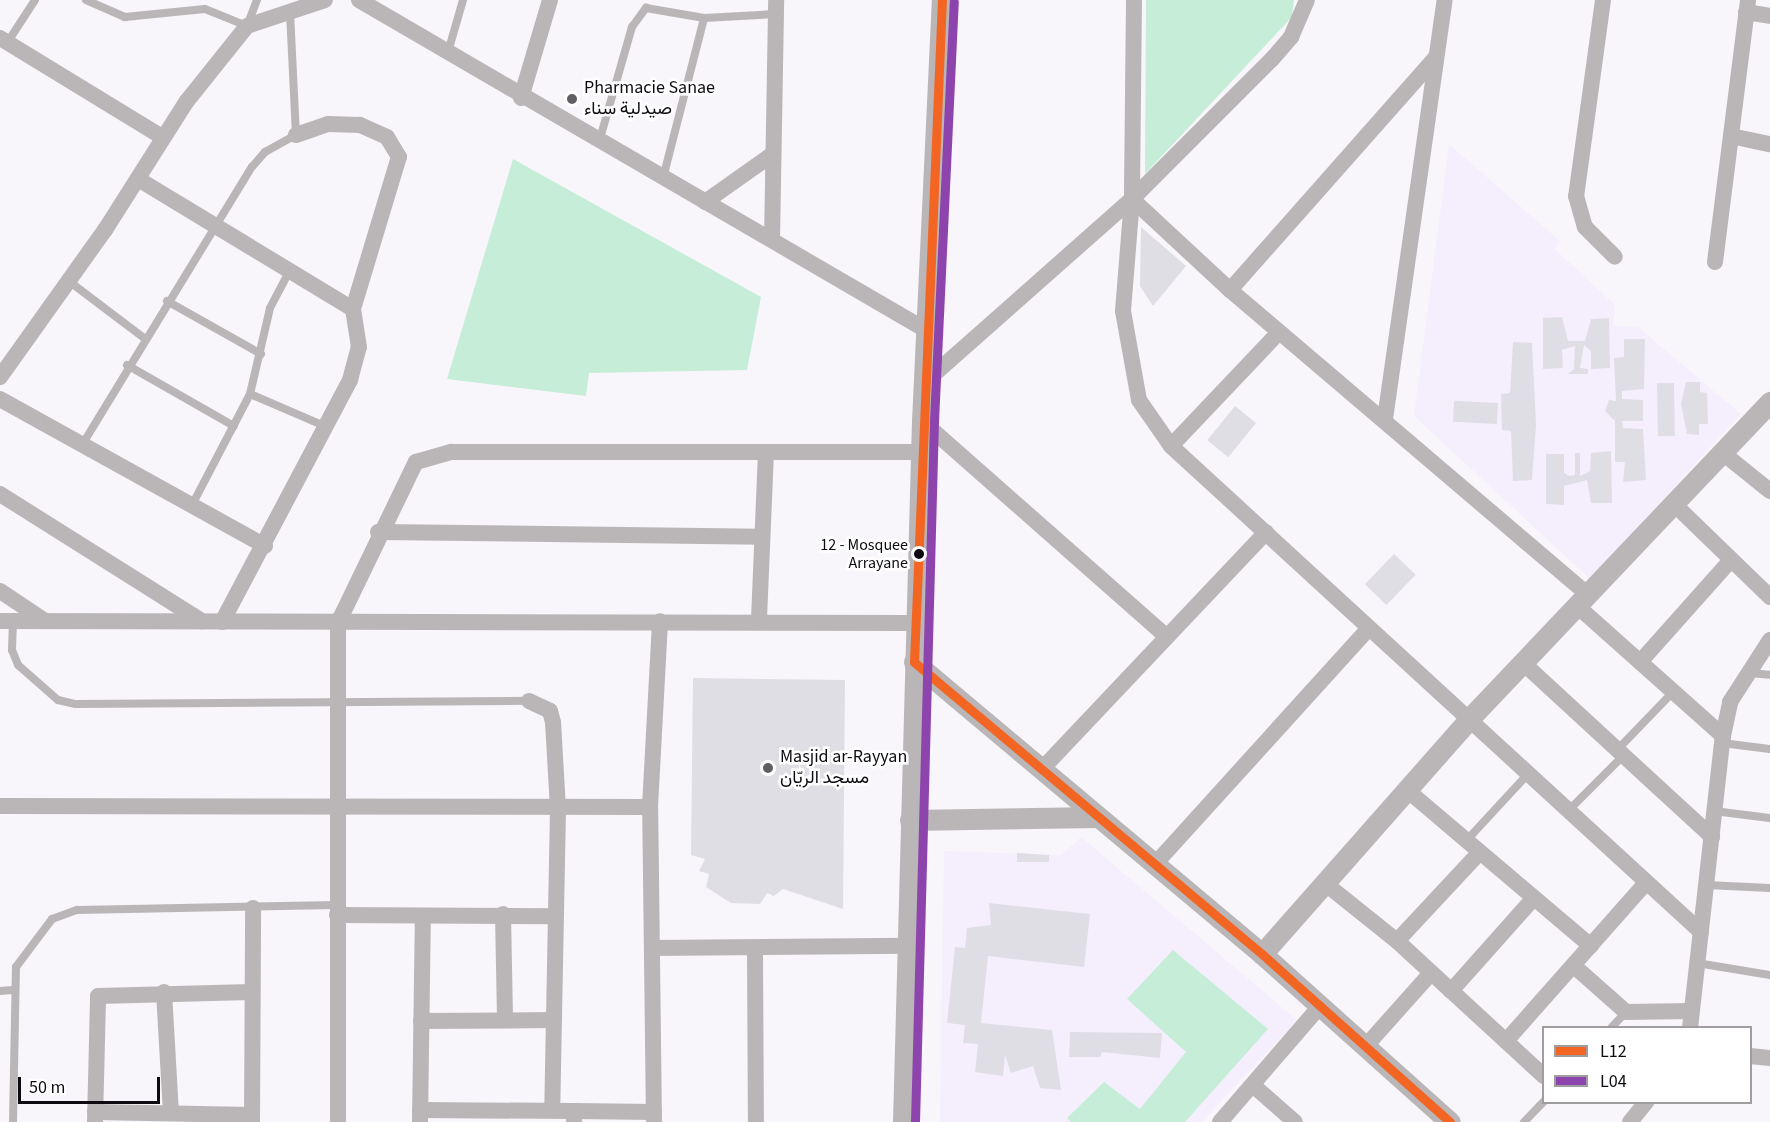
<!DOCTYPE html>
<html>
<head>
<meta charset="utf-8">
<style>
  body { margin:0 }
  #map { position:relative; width:1770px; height:1122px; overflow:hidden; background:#f8f6fb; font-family:"Source Sans 3",Vazirmatn,sans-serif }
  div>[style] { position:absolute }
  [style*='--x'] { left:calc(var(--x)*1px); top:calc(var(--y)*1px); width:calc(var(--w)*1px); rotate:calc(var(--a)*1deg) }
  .built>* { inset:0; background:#f5effd }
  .green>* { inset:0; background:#c6edd7 }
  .building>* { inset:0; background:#dfdee5; transform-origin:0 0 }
  .service>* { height:8px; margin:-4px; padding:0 4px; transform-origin:4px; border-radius:4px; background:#bab6b8 }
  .minor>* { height:16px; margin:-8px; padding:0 8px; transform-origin:8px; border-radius:8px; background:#bab6b8 }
  .tertiary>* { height:21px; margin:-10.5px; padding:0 10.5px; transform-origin:10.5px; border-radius:10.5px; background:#bab6b8 }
  .bus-1>* { height:9px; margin:-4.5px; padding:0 4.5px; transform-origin:4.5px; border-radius:4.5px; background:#f26522 }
  .bus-2>* { height:9px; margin:-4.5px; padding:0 4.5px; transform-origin:4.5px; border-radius:4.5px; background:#8e44ad }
  .dots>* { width:16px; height:16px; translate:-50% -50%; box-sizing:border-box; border:3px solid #fff; border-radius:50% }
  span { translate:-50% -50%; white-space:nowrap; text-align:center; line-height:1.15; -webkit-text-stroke:5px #fff; paint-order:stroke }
  .bus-label { font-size:16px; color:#0e0a12 }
  .right { translate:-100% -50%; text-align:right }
  .poi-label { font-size:18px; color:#0e0a12 }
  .left { translate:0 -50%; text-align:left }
  .legend { position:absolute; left:1542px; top:1026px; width:210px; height:78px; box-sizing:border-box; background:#fff; border:2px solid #9f9da0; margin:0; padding:8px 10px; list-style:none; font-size:18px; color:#0e0a12 }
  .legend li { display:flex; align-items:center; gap:12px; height:30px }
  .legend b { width:30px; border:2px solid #9f9da0 }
  .scale { position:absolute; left:18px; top:1077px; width:142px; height:27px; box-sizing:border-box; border:3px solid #0e0a12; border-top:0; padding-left:8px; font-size:18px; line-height:21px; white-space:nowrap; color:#0e0a12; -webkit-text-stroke:4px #fff; paint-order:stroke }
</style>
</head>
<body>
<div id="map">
  <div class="built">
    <div style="clip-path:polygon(1449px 144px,1560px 241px,1555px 249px,1614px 304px,1614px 326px,1638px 327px,1741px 414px,1590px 579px,1414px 416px)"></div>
    <div style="clip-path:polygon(1081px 837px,1297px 1020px,1202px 1122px,940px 1122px,944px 851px,1061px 855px)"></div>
  </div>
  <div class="green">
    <div style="clip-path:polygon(1146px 0,1294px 0,1292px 17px,1145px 174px)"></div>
    <div style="clip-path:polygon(513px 159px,761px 297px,747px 370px,589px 373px,586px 396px,447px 379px)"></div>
    <div style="clip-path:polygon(1173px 950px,1268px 1029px,1185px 1122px,1071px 1122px,1067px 1118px,1104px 1082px,1140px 1109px,1186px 1052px,1127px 999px)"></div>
  </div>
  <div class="building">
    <div style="clip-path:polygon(1141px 227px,1186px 266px,1153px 306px,1140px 286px)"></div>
    <div style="clip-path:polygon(1562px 317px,1568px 341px,1585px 341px,1591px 319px,1609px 318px,1610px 368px,1591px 369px,1591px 351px,1584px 345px,1580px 368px,1588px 369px,1588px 374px,1568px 374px,1574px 369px,1575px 346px,1562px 350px,1563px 368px,1543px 369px,1543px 318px)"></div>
    <div style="clip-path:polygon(1624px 339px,1645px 339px,1644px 389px,1622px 391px,1622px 399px,1643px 400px,1643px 421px,1622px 421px,1623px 428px,1643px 429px,1646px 480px,1623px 482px,1625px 462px,1615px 462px,1615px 421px,1605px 411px,1609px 400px,1616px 401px,1614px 358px,1624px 357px)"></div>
    <div style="clip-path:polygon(1513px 342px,1532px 343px,1536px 425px,1532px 480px,1513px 481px,1511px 431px,1502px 430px,1501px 394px,1510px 393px)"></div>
    <div style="clip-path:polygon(1686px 382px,1700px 382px,1700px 392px,1707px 393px,1708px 424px,1699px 424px,1699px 435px,1687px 434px,1681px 404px)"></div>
    <div style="left:1674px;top:383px;width:53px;height:17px;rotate:89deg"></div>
    <div style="left:1498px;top:403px;width:21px;height:44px;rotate:93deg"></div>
    <div style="left:1235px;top:406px;width:27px;height:44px;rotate:39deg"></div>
    <div style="clip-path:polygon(1611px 451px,1612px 503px,1591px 503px,1587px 480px,1564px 486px,1564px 505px,1546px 504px,1546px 454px,1564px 454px,1564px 473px,1569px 476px,1575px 475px,1575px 453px,1580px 453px,1580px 476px,1590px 471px,1591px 453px)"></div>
    <div style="left:1394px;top:554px;width:30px;height:42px;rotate:44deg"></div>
    <div style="clip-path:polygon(693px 678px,845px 680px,843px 909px,783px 889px,774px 896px,767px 893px,760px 904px,731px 903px,706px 887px,709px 874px,699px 871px,705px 859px,691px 855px)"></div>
    <div style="clip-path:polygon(1017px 853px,1049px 855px,1049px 862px,1017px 862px)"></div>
    <div style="clip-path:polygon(989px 903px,1090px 914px,1084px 967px,988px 956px,981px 1023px,1052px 1030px,1061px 1090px,1040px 1088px,1033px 1066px,1011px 1073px,1005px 1055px,1003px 1076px,975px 1072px,978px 1044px,963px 1043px,965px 1025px,947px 1023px,955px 947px,965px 948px,967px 928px,991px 925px)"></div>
    <div style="clip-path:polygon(1070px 1032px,1162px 1033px,1160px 1058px,1102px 1052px,1100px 1057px,1069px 1057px)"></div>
  </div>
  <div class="service">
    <div style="--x:86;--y:0;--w:43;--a:23.6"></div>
    <div style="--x:125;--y:17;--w:80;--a:-5.7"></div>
    <div style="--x:205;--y:9;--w:45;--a:22"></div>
    <div style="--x:247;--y:26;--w:28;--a:-69"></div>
    <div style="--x:7;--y:43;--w:51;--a:-56.9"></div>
    <div style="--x:448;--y:52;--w:54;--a:-73.9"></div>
    <div style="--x:599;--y:142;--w:120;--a:-74"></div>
    <div style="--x:632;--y:27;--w:24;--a:-54"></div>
    <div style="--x:646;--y:8;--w:59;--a:9.8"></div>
    <div style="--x:704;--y:18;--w:72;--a:-3.2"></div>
    <div style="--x:663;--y:178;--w:165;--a:-75.6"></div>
    <div style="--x:70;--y:282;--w:93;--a:37.1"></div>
    <div style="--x:167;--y:301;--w:108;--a:29.4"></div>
    <div style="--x:127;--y:365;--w:123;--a:29.7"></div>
    <div style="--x:250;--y:394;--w:84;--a:23.2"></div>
    <div style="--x:82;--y:445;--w:326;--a:-58.6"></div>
    <div style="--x:252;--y:167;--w:20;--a:-49"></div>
    <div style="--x:265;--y:152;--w:35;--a:-29"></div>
    <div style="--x:296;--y:135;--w:123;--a:-92.8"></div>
    <div style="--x:191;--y:507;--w:127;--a:-62.4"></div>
    <div style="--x:250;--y:394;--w:88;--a:-76.9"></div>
    <div style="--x:270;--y:308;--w:43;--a:-62.2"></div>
    <div style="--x:13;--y:621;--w:29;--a:92"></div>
    <div style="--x:12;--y:650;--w:16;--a:68"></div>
    <div style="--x:18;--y:665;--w:53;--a:41.2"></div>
    <div style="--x:58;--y:700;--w:18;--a:13"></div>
    <div style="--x:76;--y:704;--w:453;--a:-0.4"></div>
    <div style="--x:1749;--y:673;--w:21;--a:5"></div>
    <div style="--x:1722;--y:743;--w:48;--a:7.1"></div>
    <div style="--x:1617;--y:750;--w:79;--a:-46"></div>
    <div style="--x:1569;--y:810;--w:76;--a:-45"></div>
    <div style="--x:1714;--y:811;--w:56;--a:7.1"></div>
    <div style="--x:1466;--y:841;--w:93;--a:-47.2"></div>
    <div style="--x:1706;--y:885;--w:64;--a:2.7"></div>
    <div style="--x:1697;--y:963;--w:74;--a:9.3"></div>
    <div style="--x:0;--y:991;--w:13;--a:-4"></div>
    <div style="--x:1611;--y:1028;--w:22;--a:-47"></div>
    <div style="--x:13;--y:1122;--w:155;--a:-88.9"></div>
    <div style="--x:16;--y:967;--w:60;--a:-53.1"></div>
    <div style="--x:52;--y:919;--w:27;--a:-20"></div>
    <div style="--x:77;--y:910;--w:260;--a:-1.1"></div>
    <div style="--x:1524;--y:1122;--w:29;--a:-46"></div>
  </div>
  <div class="minor">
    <div style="--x:359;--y:0;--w:656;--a:30.2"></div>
    <div style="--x:1134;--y:0;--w:199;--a:90.6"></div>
    <div style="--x:1132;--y:199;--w:112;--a:94.6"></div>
    <div style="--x:1123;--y:311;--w:90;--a:79.8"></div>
    <div style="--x:1139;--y:400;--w:56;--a:55.2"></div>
    <div style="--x:1171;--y:446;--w:719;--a:42.52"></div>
    <div style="--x:1603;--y:0;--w:198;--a:97.8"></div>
    <div style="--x:1576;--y:196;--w:32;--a:74"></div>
    <div style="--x:1585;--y:227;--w:42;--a:45"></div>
    <div style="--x:1746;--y:12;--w:24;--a:9"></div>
    <div style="--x:0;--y:38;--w:190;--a:31.4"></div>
    <div style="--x:521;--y:98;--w:102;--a:-73.5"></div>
    <div style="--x:1731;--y:136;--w:40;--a:12"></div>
    <div style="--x:138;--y:179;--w:251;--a:31.2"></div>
    <div style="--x:1132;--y:199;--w:134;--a:42.9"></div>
    <div style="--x:1230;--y:290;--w:469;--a:40.4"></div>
    <div style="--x:705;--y:202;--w:80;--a:-35.3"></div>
    <div style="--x:772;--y:240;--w:240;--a:-89"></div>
    <div style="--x:1715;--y:262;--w:264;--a:-82.8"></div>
    <div style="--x:1230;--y:290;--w:311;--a:-48.5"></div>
    <div style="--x:0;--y:377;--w:181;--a:-54.5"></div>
    <div style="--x:105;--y:230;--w:153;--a:-57.6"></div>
    <div style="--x:187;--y:101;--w:96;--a:-51.3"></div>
    <div style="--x:247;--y:26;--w:82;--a:-18.4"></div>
    <div style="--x:924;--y:383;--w:278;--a:-41.5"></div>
    <div style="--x:1132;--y:199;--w:199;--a:-45"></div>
    <div style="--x:1273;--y:58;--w:28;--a:-49"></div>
    <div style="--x:1291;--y:37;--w:40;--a:-66.6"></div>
    <div style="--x:0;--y:399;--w:303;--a:29"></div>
    <div style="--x:1385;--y:419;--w:423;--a:-81.9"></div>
    <div style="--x:922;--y:421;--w:324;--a:41.4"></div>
    <div style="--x:1171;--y:446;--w:157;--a:-46.5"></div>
    <div style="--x:1724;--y:454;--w:59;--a:38.8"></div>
    <div style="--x:0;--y:494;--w:239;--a:32.2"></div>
    <div style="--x:1673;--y:503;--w:135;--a:44.1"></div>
    <div style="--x:378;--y:532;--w:383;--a:0.7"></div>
    <div style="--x:0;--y:591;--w:54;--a:33.7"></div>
    <div style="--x:1576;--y:605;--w:197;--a:41.7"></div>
    <div style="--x:759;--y:619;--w:165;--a:-87.6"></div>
    <div style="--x:0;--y:621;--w:915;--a:0.13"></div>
    <div style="--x:222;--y:622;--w:274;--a:-62.1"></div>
    <div style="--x:350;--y:380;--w:34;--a:-75"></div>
    <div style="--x:359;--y:347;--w:38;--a:-99"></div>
    <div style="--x:353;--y:309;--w:159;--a:-73.2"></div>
    <div style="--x:399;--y:157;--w:23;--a:-121"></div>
    <div style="--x:387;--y:137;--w:30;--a:-156"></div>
    <div style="--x:360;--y:125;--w:32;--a:-178"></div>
    <div style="--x:328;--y:124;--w:34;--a:161"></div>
    <div style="--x:1640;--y:662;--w:134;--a:-48.3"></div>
    <div style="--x:1523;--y:663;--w:257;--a:42.6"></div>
    <div style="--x:529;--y:701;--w:23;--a:25"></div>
    <div style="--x:550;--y:711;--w:11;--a:75"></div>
    <div style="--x:553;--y:722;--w:87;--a:86.7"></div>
    <div style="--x:558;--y:809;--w:301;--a:91.1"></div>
    <div style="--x:1042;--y:769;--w:326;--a:-46.6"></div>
    <div style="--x:1407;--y:790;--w:241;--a:40.3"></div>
    <div style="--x:0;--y:806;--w:650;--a:0.09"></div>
    <div style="--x:1156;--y:863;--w:313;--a:-47.8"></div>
    <div style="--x:1327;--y:885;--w:90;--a:38.7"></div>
    <div style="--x:1397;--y:941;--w:200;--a:42.6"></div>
    <div style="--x:503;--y:914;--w:106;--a:88.9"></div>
    <div style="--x:337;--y:915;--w:217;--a:0.3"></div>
    <div style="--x:1397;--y:941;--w:120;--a:-47"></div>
    <div style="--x:653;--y:948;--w:254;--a:-0.5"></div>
    <div style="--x:755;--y:949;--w:173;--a:89.7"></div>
    <div style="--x:1574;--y:966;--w:69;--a:41.5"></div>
    <div style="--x:1626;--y:1012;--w:65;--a:-0.9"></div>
    <div style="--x:1451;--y:991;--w:122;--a:-48.3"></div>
    <div style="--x:164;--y:992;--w:121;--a:86.7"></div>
    <div style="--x:421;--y:1021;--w:130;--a:-0.4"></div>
    <div style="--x:1690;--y:1028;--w:294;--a:-83.6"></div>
    <div style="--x:1723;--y:736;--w:35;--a:-78"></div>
    <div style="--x:1730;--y:702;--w:74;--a:-57.2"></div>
    <div style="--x:1506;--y:1041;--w:211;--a:-48.5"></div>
    <div style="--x:1365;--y:1047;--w:99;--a:-48.3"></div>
    <div style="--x:1750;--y:1056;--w:20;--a:6"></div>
    <div style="--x:1255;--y:1087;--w:53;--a:41.2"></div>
    <div style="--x:420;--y:1110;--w:154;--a:0.4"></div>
    <div style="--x:95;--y:1112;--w:157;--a:1.1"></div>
    <div style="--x:574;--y:1121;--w:10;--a:-90"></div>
    <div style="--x:574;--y:1111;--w:80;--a:0.7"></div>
    <div style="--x:95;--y:1122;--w:126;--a:-88.6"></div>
    <div style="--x:98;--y:996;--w:153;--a:-1.5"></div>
    <div style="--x:252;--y:1122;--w:214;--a:-89.7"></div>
    <div style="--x:338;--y:1122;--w:499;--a:-90"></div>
    <div style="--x:338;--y:623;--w:179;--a:-64.2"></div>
    <div style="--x:416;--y:462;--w:37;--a:-16"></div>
    <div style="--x:452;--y:452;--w:469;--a:0"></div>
    <div style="--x:420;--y:1122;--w:205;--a:-89.2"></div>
    <div style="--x:654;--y:1122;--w:315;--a:-90.7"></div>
    <div style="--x:650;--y:807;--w:186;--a:-86.9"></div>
    <div style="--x:1220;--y:1122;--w:153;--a:-49.2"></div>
    <div style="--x:1630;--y:1122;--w:26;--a:-51"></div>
  </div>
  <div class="tertiary">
    <div style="--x:914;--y:662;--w:454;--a:40"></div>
    <div style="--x:1262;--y:954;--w:252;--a:41.8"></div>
    <div style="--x:910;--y:820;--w:187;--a:-0.9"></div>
    <div style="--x:1262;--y:954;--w:315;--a:-48.6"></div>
    <div style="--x:1470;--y:718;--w:436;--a:-46.5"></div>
    <div style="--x:903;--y:1122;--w:701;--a:-88.45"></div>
    <div style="--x:922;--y:421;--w:421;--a:-87.3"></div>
  </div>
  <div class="bus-1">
    <div style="--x:914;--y:662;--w:454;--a:40"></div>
    <div style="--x:1262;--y:954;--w:252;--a:41.8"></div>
    <div style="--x:914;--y:662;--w:663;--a:-87.58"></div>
  </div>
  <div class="bus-2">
    <div style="--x:915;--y:1122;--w:701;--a:-88.45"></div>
    <div style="--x:934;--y:421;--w:420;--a:-87.3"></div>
  </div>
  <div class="dots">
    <div style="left:572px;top:99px;background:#605d64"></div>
    <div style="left:919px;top:554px;background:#0e0a12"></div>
    <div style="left:768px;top:768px;background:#605d64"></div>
  </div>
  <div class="bus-label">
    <span class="right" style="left:908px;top:554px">12 - Mosquee<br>Arrayane</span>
  </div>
  <div class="poi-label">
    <span class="left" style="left:584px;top:99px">Pharmacie Sanae<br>صيدلية سناء</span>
    <span class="left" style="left:780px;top:768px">Masjid ar-Rayyan<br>مسجد الريّان</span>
  </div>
  <ul class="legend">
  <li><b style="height:8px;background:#f26522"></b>L12</li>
  <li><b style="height:8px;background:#8e44ad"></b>L04</li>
  </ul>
  <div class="scale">50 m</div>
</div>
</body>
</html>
